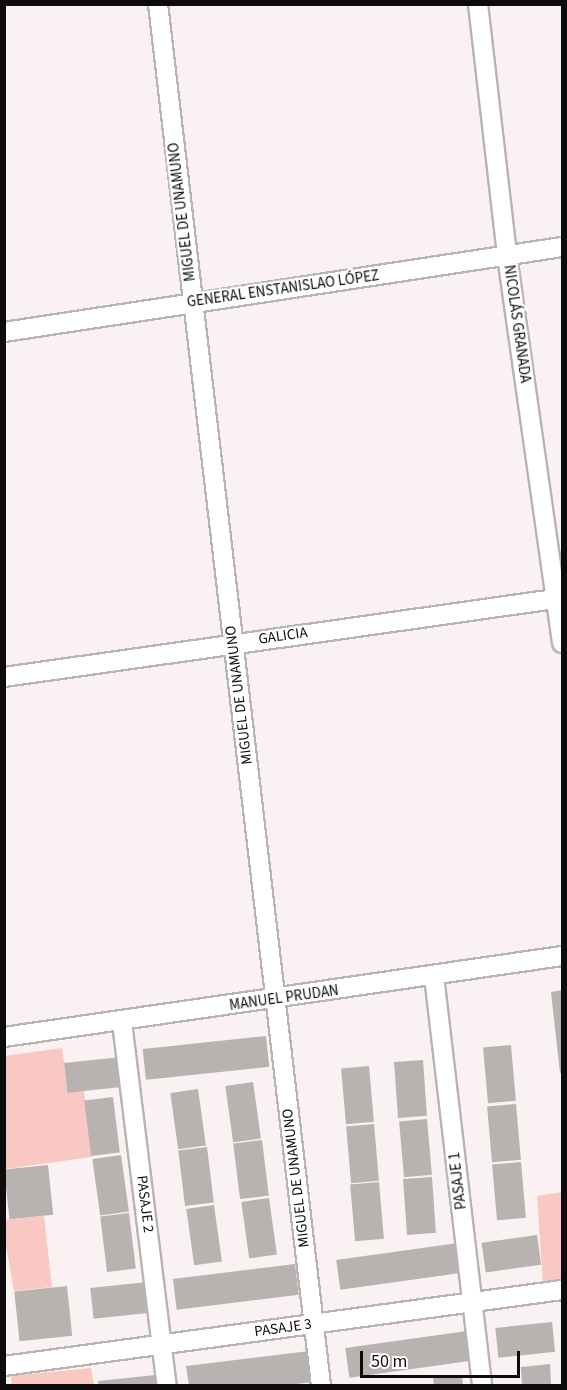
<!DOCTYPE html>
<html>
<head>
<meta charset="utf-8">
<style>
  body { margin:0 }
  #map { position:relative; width:567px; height:1390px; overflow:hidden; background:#faf2f2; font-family:"Source Sans 3",sans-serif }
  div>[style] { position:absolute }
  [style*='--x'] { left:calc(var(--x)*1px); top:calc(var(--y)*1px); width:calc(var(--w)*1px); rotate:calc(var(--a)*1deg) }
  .green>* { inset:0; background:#f9c8c3 }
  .building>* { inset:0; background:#b8b2b1; transform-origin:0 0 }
  .roads { filter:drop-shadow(2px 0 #bab3b2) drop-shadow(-2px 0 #bab3b2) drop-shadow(0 2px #bab3b2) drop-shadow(0 -2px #bab3b2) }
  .street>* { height:18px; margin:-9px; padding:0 9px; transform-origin:9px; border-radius:9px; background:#fff }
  span { translate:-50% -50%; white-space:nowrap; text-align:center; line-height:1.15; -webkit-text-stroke:4.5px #fff; paint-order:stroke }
  .street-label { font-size:15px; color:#0d0b0b }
  .frame { position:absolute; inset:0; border:6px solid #0d0b0b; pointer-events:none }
  .scale { position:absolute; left:360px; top:1351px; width:160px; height:27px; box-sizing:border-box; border:3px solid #0d0b0b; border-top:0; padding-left:8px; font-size:18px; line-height:21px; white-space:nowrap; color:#0d0b0b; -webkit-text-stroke:4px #fff; paint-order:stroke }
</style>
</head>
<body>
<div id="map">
  <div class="green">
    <div style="clip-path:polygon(62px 1048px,64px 1062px,84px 1091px,92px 1157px,5px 1169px,4px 1056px)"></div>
    <div style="clip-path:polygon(562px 1192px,562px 1282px,543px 1284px,537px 1196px)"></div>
    <div style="clip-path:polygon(44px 1216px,52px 1287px,14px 1291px,5px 1240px,4px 1220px)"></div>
    <div style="clip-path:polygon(91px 1368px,94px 1385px,12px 1385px,11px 1376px)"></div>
  </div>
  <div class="building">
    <div style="clip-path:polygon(562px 990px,562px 1073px,560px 1073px,551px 992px)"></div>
    <div style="left:266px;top:1036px;width:31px;height:124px;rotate:84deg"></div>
    <div style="left:511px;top:1045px;width:56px;height:28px;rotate:85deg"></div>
    <div style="left:121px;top:1057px;width:30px;height:57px;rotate:84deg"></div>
    <div style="left:423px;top:1060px;width:56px;height:29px;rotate:86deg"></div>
    <div style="left:369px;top:1066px;width:56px;height:28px;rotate:85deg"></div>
    <div style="left:253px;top:1082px;width:57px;height:28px;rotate:82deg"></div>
    <div style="left:198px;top:1089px;width:57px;height:28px;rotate:82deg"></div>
    <div style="left:113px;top:1097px;width:56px;height:29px;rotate:83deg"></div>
    <div style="left:516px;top:1104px;width:56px;height:29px;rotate:85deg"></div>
    <div style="left:427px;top:1119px;width:56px;height:28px;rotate:85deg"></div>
    <div style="left:374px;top:1124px;width:57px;height:28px;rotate:85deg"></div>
    <div style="left:262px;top:1140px;width:56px;height:29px;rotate:83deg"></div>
    <div style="left:207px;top:1147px;width:56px;height:29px;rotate:83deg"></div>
    <div style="left:121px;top:1155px;width:57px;height:29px;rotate:82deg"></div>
    <div style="left:521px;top:1162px;width:56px;height:29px;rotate:85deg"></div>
    <div style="left:48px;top:1165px;width:50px;height:44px;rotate:84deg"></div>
    <div style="left:432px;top:1177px;width:56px;height:29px;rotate:86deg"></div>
    <div style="left:379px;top:1182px;width:57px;height:29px;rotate:85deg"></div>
    <div style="left:269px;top:1198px;width:57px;height:28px;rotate:82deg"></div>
    <div style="left:214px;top:1205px;width:57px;height:28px;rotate:82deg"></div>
    <div style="left:129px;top:1213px;width:56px;height:29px;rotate:83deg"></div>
    <div style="left:537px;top:1235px;width:30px;height:56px;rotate:82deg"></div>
    <div style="left:458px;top:1243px;width:30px;height:123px;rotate:82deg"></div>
    <div style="left:295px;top:1264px;width:31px;height:123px;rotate:83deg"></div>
    <div style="left:147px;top:1282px;width:31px;height:57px;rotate:84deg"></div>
    <div style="left:67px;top:1286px;width:50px;height:53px;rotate:84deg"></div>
    <div style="left:552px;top:1322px;width:30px;height:57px;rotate:84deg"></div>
    <div style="left:467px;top:1331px;width:30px;height:123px;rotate:82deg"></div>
    <div style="clip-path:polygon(309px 1351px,313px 1382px,280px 1386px,189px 1386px,186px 1366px)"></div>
    <div style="clip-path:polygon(550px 1364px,551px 1386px,522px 1386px,521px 1367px)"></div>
    <div style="clip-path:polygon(155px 1375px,156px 1386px,99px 1386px,98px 1381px)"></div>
    <div style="clip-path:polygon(462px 1376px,463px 1386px,434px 1386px,433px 1378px)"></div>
  </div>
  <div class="roads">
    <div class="street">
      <div style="--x:158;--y:4;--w:1392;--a:83.27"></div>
      <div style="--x:478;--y:4;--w:254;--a:83.4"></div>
      <div style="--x:507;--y:256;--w:391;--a:81.9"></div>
      <div style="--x:4;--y:332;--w:564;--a:-8.66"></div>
      <div style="--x:4;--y:677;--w:564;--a:-8.06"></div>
      <div style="--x:434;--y:976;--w:413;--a:83.3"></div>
      <div style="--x:122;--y:1022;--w:367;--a:83"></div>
      <div style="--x:4;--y:1037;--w:564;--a:-8.26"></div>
      <div style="--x:4;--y:1366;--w:563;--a:-7.76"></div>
    </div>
  </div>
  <div class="street-label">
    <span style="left:182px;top:212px;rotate:-97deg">MIGUEL DE UNAMUNO</span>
    <span style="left:283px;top:289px;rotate:-8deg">GENERAL ENSTANISLAO LÓPEZ</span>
    <span style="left:517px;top:324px;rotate:82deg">NICOLÁS GRANADA</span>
    <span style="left:283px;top:636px;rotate:-8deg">GALICIA</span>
    <span style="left:239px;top:695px;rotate:-97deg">MIGUEL DE UNAMUNO</span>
    <span style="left:284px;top:998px;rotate:-8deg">MANUEL PRUDAN</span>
    <span style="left:296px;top:1178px;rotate:-97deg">MIGUEL DE UNAMUNO</span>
    <span style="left:458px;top:1181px;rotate:-97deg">PASAJE 1</span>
    <span style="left:145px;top:1204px;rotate:83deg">PASAJE 2</span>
    <span style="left:283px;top:1328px;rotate:-8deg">PASAJE 3</span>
  </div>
  <div class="frame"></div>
  <div class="scale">50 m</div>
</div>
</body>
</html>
